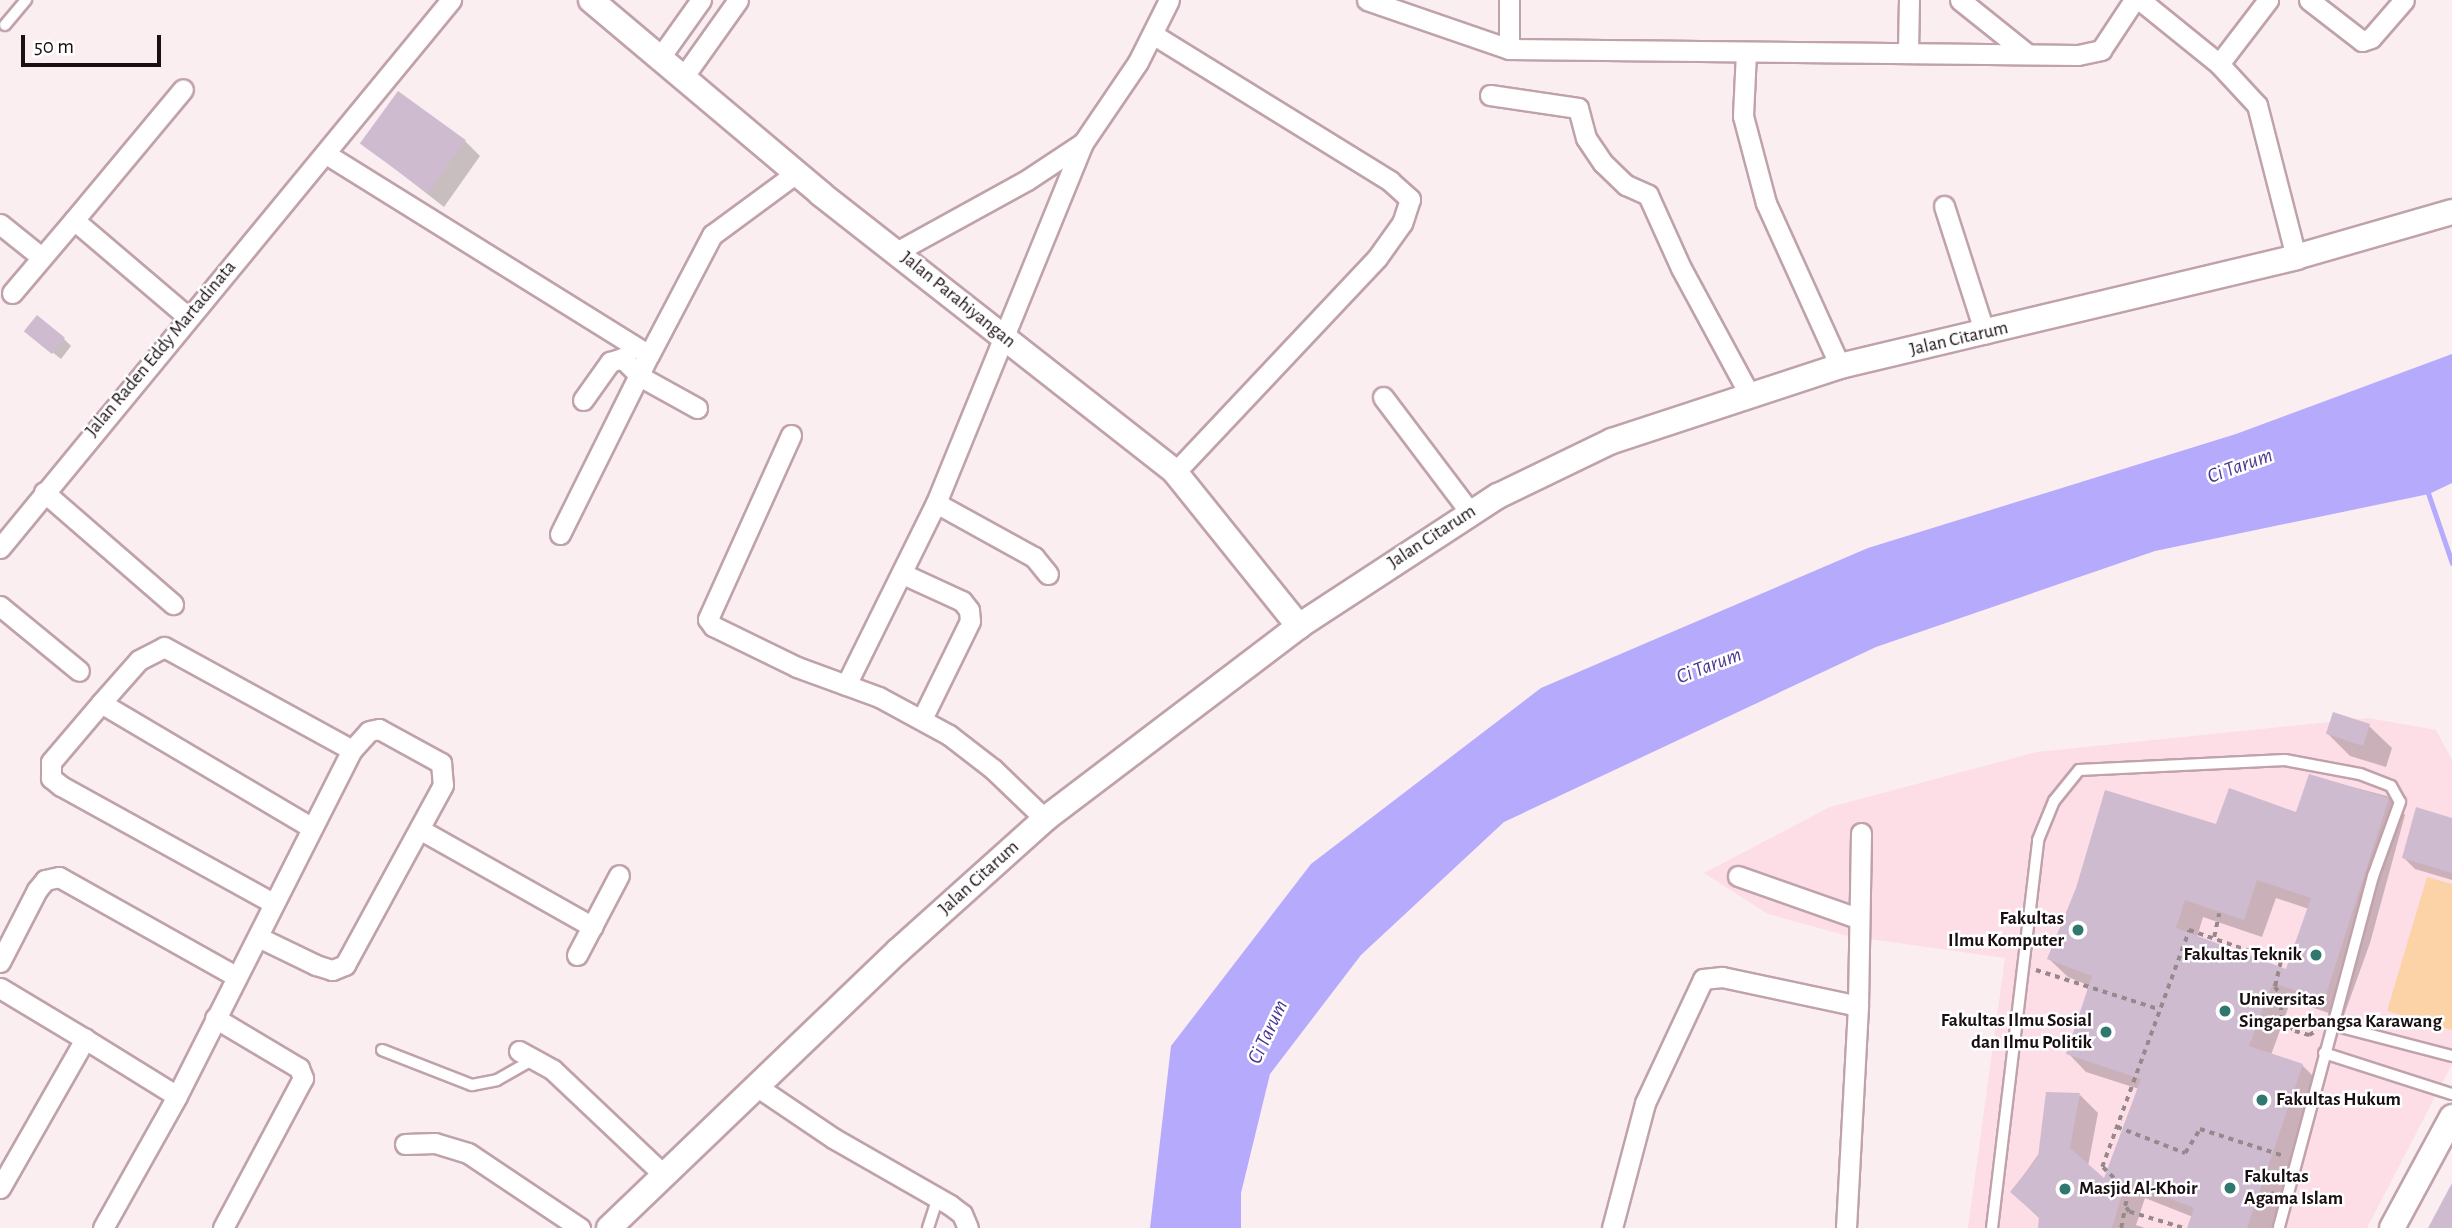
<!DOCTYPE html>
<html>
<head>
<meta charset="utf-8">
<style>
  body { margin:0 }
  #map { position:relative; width:2452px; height:1228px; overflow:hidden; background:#fbeef1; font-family:"Alegreya Sans",sans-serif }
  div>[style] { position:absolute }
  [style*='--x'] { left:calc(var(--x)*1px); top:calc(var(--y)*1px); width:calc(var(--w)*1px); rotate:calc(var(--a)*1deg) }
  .built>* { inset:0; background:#fddde6 }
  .green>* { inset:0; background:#fbd3a7 }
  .water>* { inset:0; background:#b5aafc }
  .shadow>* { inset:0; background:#0003 }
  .stream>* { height:5px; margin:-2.5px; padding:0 2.5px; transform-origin:2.5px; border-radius:2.5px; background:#b5aafc }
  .building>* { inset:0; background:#cfbbd0; transform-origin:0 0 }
  .path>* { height:3.5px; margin-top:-1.75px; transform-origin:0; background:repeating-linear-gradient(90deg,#95898c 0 5px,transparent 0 10px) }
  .roads { filter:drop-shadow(2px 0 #c0a2ab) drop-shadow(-2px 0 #c0a2ab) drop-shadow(0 2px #c0a2ab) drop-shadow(0 -2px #c0a2ab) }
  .service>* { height:10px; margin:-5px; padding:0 5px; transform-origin:5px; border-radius:5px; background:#fff }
  .minor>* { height:19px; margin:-9.5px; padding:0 9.5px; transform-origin:9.5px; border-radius:9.5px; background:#fff }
  .tertiary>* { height:24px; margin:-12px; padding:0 12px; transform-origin:12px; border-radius:12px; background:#fff }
  .dots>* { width:19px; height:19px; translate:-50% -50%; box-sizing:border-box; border:4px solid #fff; border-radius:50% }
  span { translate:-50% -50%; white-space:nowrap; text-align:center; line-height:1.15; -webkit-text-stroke:5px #fff; paint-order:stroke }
  .street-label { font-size:19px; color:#1a1013 }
  .poi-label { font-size:19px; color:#1a1013; font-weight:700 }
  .right { translate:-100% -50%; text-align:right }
  .left { translate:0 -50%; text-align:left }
  .water-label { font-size:21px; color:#4c3693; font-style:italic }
  .scale { position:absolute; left:21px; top:35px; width:140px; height:32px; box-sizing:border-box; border:4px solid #1a1013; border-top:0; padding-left:9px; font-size:21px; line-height:24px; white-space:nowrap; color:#1a1013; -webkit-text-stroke:5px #fff; paint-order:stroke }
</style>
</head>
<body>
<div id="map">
  <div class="built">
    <div style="clip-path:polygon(2368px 718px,2436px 730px,2452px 760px,2452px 1064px,2367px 1228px,1968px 1228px,2005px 958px,1848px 936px,1768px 914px,1704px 873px,1830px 807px,2037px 752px)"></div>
  </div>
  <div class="green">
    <div style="clip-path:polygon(2427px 877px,2452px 884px,2452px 1030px,2387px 1011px)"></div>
  </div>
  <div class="water">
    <div style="clip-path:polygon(2452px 354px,2452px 483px,2429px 494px,2155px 551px,1876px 647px,1504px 822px,1361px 955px,1270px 1074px,1241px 1193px,1241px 1228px,1150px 1228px,1171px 1046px,1311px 864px,1541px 688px,1868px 548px,2236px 434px)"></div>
  </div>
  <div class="shadow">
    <div style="clip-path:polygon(465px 141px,480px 156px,444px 207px,363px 144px)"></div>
    <div style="clip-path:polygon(33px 337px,64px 339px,71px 346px,61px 359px)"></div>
    <div style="clip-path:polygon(2369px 726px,2392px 748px,2386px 767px,2350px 756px,2328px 734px)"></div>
    <div style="clip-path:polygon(evenodd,2310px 776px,2387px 796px,2405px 815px,2370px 943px,2343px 1018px,2291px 1000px,2271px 1055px,2302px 1065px,2321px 1084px,2272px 1228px,2189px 1228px,2193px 1217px,2145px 1198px,2136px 1225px,2145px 1228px,2040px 1228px,2040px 1219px,2012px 1192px,2080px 1095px,2098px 1113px,2088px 1166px,2105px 1181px,2139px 1089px,2086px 1072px,2068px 1053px,2090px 986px,2068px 977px,2049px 959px,2217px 826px,2297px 814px,2310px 776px,2276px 898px,2309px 909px,2287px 971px,2197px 937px,2203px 917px,2262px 937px,2276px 898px)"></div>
    <div style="clip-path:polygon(2452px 819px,2452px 880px,2415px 869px,2404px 858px)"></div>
  </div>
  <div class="stream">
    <div style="--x:2427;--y:490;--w:77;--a:71.1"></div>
  </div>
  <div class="building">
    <div style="left:398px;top:91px;width:84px;height:65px;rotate:36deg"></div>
    <div style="left:37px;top:315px;width:36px;height:21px;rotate:39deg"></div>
    <div style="left:2333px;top:712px;width:39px;height:23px;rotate:18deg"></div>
    <div style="clip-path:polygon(evenodd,2309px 774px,2389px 798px,2324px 1001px,2273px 983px,2249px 1046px,2303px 1064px,2247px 1228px,2187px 1228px,2194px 1208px,2126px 1181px,2112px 1228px,2038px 1228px,2039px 1217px,2010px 1192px,2038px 1157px,2046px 1092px,2080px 1093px,2070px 1148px,2104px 1178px,2141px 1079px,2066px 1054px,2092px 976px,2047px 959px,2076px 888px,2105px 790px,2216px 824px,2229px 788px,2296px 812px,2309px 774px,2257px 880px,2311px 898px,2286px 969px,2176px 928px,2185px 900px,2244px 920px,2257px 880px)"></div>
    <div style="clip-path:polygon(2416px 807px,2452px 818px,2452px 873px,2402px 858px)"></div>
    <div style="clip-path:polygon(2452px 1183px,2452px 1228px,2428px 1228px)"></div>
  </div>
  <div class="path">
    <div style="--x:2214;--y:937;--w:24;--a:-78"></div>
    <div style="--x:2036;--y:970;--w:128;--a:17.7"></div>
    <div style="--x:2267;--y:1020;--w:20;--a:20"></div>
    <div style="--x:2117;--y:1127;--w:73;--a:20.9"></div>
    <div style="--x:2185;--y:1153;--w:28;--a:-58"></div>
    <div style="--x:2200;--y:1129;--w:88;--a:17.8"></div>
    <div style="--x:2261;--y:1198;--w:14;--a:-21"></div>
    <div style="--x:2121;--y:1228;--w:20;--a:-79"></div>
    <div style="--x:2182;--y:1228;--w:55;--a:-163.2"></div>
    <div style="--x:2129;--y:1212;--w:7;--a:-124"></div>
    <div style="--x:2125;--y:1206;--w:14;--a:-78"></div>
    <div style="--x:2128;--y:1192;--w:36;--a:-136"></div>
    <div style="--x:2102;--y:1167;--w:252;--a:-69.8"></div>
    <div style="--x:2189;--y:930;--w:97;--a:19.2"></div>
    <div style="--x:2281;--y:962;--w:26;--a:103"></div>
    <div style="--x:2275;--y:987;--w:10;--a:53"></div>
    <div style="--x:2281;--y:995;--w:24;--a:88"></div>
    <div style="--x:2282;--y:1019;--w:18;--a:43"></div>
    <div style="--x:2295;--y:1031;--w:15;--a:16"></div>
    <div style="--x:2309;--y:1035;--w:10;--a:-29"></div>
  </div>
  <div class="roads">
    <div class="service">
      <div style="--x:5;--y:25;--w:33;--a:-50"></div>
      <div style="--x:2333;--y:1025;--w:123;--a:14.6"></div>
      <div style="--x:382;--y:1050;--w:97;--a:21.3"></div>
      <div style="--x:472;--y:1085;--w:25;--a:-11"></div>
      <div style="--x:497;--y:1080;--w:43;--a:-29.6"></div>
      <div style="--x:2324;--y:1053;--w:134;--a:17.8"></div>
      <div style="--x:928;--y:1228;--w:33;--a:-72"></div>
      <div style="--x:1992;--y:1228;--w:391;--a:-83.2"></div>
      <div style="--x:2038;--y:840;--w:42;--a:-67.7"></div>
      <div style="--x:2054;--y:801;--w:40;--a:-51"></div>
      <div style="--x:2079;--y:770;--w:206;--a:-2.8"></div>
      <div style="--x:2285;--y:760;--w:76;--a:10.6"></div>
      <div style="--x:2360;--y:774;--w:33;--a:21"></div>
      <div style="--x:2391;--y:786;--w:18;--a:61"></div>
      <div style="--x:2400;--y:802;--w:79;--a:110"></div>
      <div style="--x:2373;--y:876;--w:364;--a:105"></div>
    </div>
    <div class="minor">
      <div style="--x:1367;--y:0;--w:150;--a:19"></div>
      <div style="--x:1509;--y:49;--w:569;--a:0.6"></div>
      <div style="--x:2078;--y:55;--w:24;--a:-12"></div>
      <div style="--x:2101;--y:50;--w:60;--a:-56.6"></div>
      <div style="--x:1509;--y:0;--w:49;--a:90"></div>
      <div style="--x:1960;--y:0;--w:83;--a:38.7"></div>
      <div style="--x:2140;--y:0;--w:102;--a:39"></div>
      <div style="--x:2219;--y:64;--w:56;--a:47.2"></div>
      <div style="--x:2257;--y:105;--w:157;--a:75.6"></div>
      <div style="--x:2309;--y:0;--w:67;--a:37.7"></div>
      <div style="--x:2362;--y:41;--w:9;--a:-18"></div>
      <div style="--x:2371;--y:38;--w:50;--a:-49"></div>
      <div style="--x:1154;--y:35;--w:278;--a:31.7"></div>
      <div style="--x:1390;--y:181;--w:27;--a:42"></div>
      <div style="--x:1410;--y:199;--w:25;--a:108"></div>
      <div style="--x:1402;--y:223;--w:43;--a:125.5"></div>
      <div style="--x:1377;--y:258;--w:294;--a:133.3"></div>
      <div style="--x:1908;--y:51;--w:51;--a:-88.9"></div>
      <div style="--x:1746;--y:52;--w:64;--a:92.7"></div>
      <div style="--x:1743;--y:116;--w:90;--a:75.2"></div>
      <div style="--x:1766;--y:203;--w:179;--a:65.6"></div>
      <div style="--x:661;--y:56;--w:69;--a:-54.5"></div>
      <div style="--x:2219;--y:64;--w:81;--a:-52.6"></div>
      <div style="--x:684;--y:76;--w:93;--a:-54.6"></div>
      <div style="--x:1490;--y:95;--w:89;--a:8.4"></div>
      <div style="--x:1578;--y:108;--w:31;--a:75"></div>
      <div style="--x:1586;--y:138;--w:30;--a:56"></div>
      <div style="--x:1603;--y:163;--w:32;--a:44"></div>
      <div style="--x:1626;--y:185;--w:24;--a:24"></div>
      <div style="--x:1648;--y:195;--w:80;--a:65.7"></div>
      <div style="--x:1681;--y:268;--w:143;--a:61.6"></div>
      <div style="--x:326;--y:154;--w:380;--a:31.9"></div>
      <div style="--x:649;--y:355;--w:136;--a:-62.3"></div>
      <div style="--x:712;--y:235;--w:104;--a:-36.4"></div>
      <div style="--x:1944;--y:206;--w:134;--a:72.2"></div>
      <div style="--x:74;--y:220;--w:170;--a:-50.2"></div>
      <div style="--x:0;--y:224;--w:53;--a:38.8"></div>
      <div style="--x:898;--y:251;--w:147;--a:-28.8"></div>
      <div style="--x:1027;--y:180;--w:67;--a:-33.5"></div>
      <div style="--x:12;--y:293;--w:96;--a:-49.7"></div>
      <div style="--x:74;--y:220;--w:150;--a:40.4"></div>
      <div style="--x:1383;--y:397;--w:144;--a:52.9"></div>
      <div style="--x:583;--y:400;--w:47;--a:-54.6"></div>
      <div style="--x:610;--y:362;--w:13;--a:-18"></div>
      <div style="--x:622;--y:358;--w:27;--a:45"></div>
      <div style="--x:641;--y:377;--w:64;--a:29"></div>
      <div style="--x:791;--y:435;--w:202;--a:114.3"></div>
      <div style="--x:708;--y:619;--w:9;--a:54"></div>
      <div style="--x:713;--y:626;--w:93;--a:26"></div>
      <div style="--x:797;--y:667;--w:87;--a:20.1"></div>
      <div style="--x:879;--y:697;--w:80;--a:28.5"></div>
      <div style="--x:949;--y:735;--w:56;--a:37.7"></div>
      <div style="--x:993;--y:769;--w:72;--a:43.9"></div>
      <div style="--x:44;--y:492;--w:171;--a:41"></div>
      <div style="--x:936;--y:503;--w:112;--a:28.9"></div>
      <div style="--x:1034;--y:557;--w:22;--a:51"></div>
      <div style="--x:560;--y:534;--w:200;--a:-63.6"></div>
      <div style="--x:0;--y:548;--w:710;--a:-50.55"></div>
      <div style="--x:903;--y:574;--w:65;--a:24.6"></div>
      <div style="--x:962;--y:601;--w:11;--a:52"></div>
      <div style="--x:969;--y:610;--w:11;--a:85"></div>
      <div style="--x:970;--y:621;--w:109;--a:116.1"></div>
      <div style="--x:0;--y:606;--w:102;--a:39.4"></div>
      <div style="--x:846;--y:685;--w:203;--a:-63.7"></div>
      <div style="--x:936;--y:503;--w:389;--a:-67.8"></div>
      <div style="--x:1083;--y:143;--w:98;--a:-55.8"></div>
      <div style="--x:1138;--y:62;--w:69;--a:-63.4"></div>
      <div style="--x:101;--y:703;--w:57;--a:-48.5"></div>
      <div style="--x:139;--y:660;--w:28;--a:-27"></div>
      <div style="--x:164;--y:647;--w:214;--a:28.7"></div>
      <div style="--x:421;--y:830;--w:197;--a:29.4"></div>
      <div style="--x:1738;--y:876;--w:126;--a:19.4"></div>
      <div style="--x:273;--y:903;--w:242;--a:-151.1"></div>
      <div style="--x:61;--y:786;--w:13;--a:-141"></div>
      <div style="--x:51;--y:778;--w:16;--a:-90"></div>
      <div style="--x:51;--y:762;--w:77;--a:-49.7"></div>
      <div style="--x:101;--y:703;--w:244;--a:30.6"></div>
      <div style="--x:577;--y:955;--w:90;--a:-62.3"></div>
      <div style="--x:0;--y:962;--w:81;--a:-62.8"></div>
      <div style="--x:37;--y:890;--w:13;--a:-51"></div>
      <div style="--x:45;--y:880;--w:14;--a:-12"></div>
      <div style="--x:59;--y:877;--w:204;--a:29.3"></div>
      <div style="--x:0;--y:988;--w:99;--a:31"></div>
      <div style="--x:215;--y:1018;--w:98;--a:30.8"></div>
      <div style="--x:299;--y:1068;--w:11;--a:68"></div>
      <div style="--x:303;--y:1078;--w:170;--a:118.1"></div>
      <div style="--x:519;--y:1051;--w:39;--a:29"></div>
      <div style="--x:553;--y:1070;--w:151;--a:43.4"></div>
      <div style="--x:759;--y:1088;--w:89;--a:34"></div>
      <div style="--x:833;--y:1138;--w:135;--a:29.8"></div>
      <div style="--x:950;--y:1205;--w:15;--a:37"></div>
      <div style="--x:962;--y:1214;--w:15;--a:67"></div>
      <div style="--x:405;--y:1144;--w:30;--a:-2"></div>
      <div style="--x:435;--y:1143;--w:34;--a:17"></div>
      <div style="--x:468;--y:1153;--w:135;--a:33.8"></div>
      <div style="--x:0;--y:1188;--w:172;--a:-60.3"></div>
      <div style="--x:85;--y:1039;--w:108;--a:31.8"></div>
      <div style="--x:103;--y:1228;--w:151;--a:-60.7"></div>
      <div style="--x:177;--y:1096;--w:388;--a:-63.2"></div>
      <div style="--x:352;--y:750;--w:25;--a:-48"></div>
      <div style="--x:369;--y:731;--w:10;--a:-11"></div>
      <div style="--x:379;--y:729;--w:71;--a:28.7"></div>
      <div style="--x:441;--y:763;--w:22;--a:85"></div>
      <div style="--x:443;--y:785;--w:205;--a:118.6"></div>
      <div style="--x:345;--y:965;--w:14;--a:159"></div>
      <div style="--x:332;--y:970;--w:17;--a:-163"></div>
      <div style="--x:316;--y:965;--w:64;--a:-154.2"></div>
      <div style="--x:1612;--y:1228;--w:129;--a:-75.2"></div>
      <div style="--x:1645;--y:1103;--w:137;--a:-64.9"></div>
      <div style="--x:1703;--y:979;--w:19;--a:-6"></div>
      <div style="--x:1722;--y:977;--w:139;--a:12"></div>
      <div style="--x:1846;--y:1228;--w:222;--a:-86.9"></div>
      <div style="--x:1858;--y:1006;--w:173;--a:-89"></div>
    </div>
    <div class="tertiary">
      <div style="--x:591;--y:0;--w:301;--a:40.1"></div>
      <div style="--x:821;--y:194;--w:450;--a:38.1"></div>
      <div style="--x:1175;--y:472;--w:198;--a:51.2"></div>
      <div style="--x:609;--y:1228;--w:400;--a:-43.8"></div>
      <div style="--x:898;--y:951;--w:198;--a:-41.9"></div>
      <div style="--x:1045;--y:819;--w:319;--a:-37.2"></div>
      <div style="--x:1299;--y:626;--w:238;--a:-33.2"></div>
      <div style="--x:1498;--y:496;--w:127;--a:-25.8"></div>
      <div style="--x:1612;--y:441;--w:240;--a:-18.2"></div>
      <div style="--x:1840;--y:366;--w:469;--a:-13.4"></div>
      <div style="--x:2296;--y:257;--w:162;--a:-16.1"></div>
      <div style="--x:2392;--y:1228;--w:126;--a:-61.6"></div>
    </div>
  </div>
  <div class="dots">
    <div style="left:2078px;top:930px;background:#30776f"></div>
    <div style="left:2316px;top:955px;background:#30776f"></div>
    <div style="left:2225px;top:1011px;background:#30776f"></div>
    <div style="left:2106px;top:1032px;background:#30776f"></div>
    <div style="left:2262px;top:1100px;background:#30776f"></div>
    <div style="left:2230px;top:1188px;background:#30776f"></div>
    <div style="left:2065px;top:1189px;background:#30776f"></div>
  </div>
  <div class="street-label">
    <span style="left:958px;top:300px;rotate:39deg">Jalan Parahiyangan</span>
    <span style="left:1959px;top:339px;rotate:-13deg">Jalan Citarum</span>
    <span style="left:161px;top:349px;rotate:-50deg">Jalan Raden Eddy Martadinata</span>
    <span style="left:1432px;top:537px;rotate:-33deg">Jalan Citarum</span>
    <span style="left:979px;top:878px;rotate:-42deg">Jalan Citarum</span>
  </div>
  <div class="poi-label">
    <span class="right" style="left:2064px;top:930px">Fakultas<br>Ilmu Komputer</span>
    <span class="right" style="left:2302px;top:955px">Fakultas Teknik</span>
    <span class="left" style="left:2239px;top:1011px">Universitas<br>Singaperbangsa Karawang</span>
    <span class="right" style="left:2092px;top:1032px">Fakultas Ilmu Sosial<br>dan Ilmu Politik</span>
    <span class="left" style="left:2276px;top:1100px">Fakultas Hukum</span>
    <span class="left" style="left:2244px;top:1188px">Fakultas<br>Agama Islam</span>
    <span class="left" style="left:2079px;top:1189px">Masjid Al-Khoir</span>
  </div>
  <div class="water-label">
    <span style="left:2240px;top:466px;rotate:-20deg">Ci Tarum</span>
    <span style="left:1709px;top:666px;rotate:-21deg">Ci Tarum</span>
    <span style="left:1268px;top:1032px;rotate:-65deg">Ci Tarum</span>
  </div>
  <div class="scale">50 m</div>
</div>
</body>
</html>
